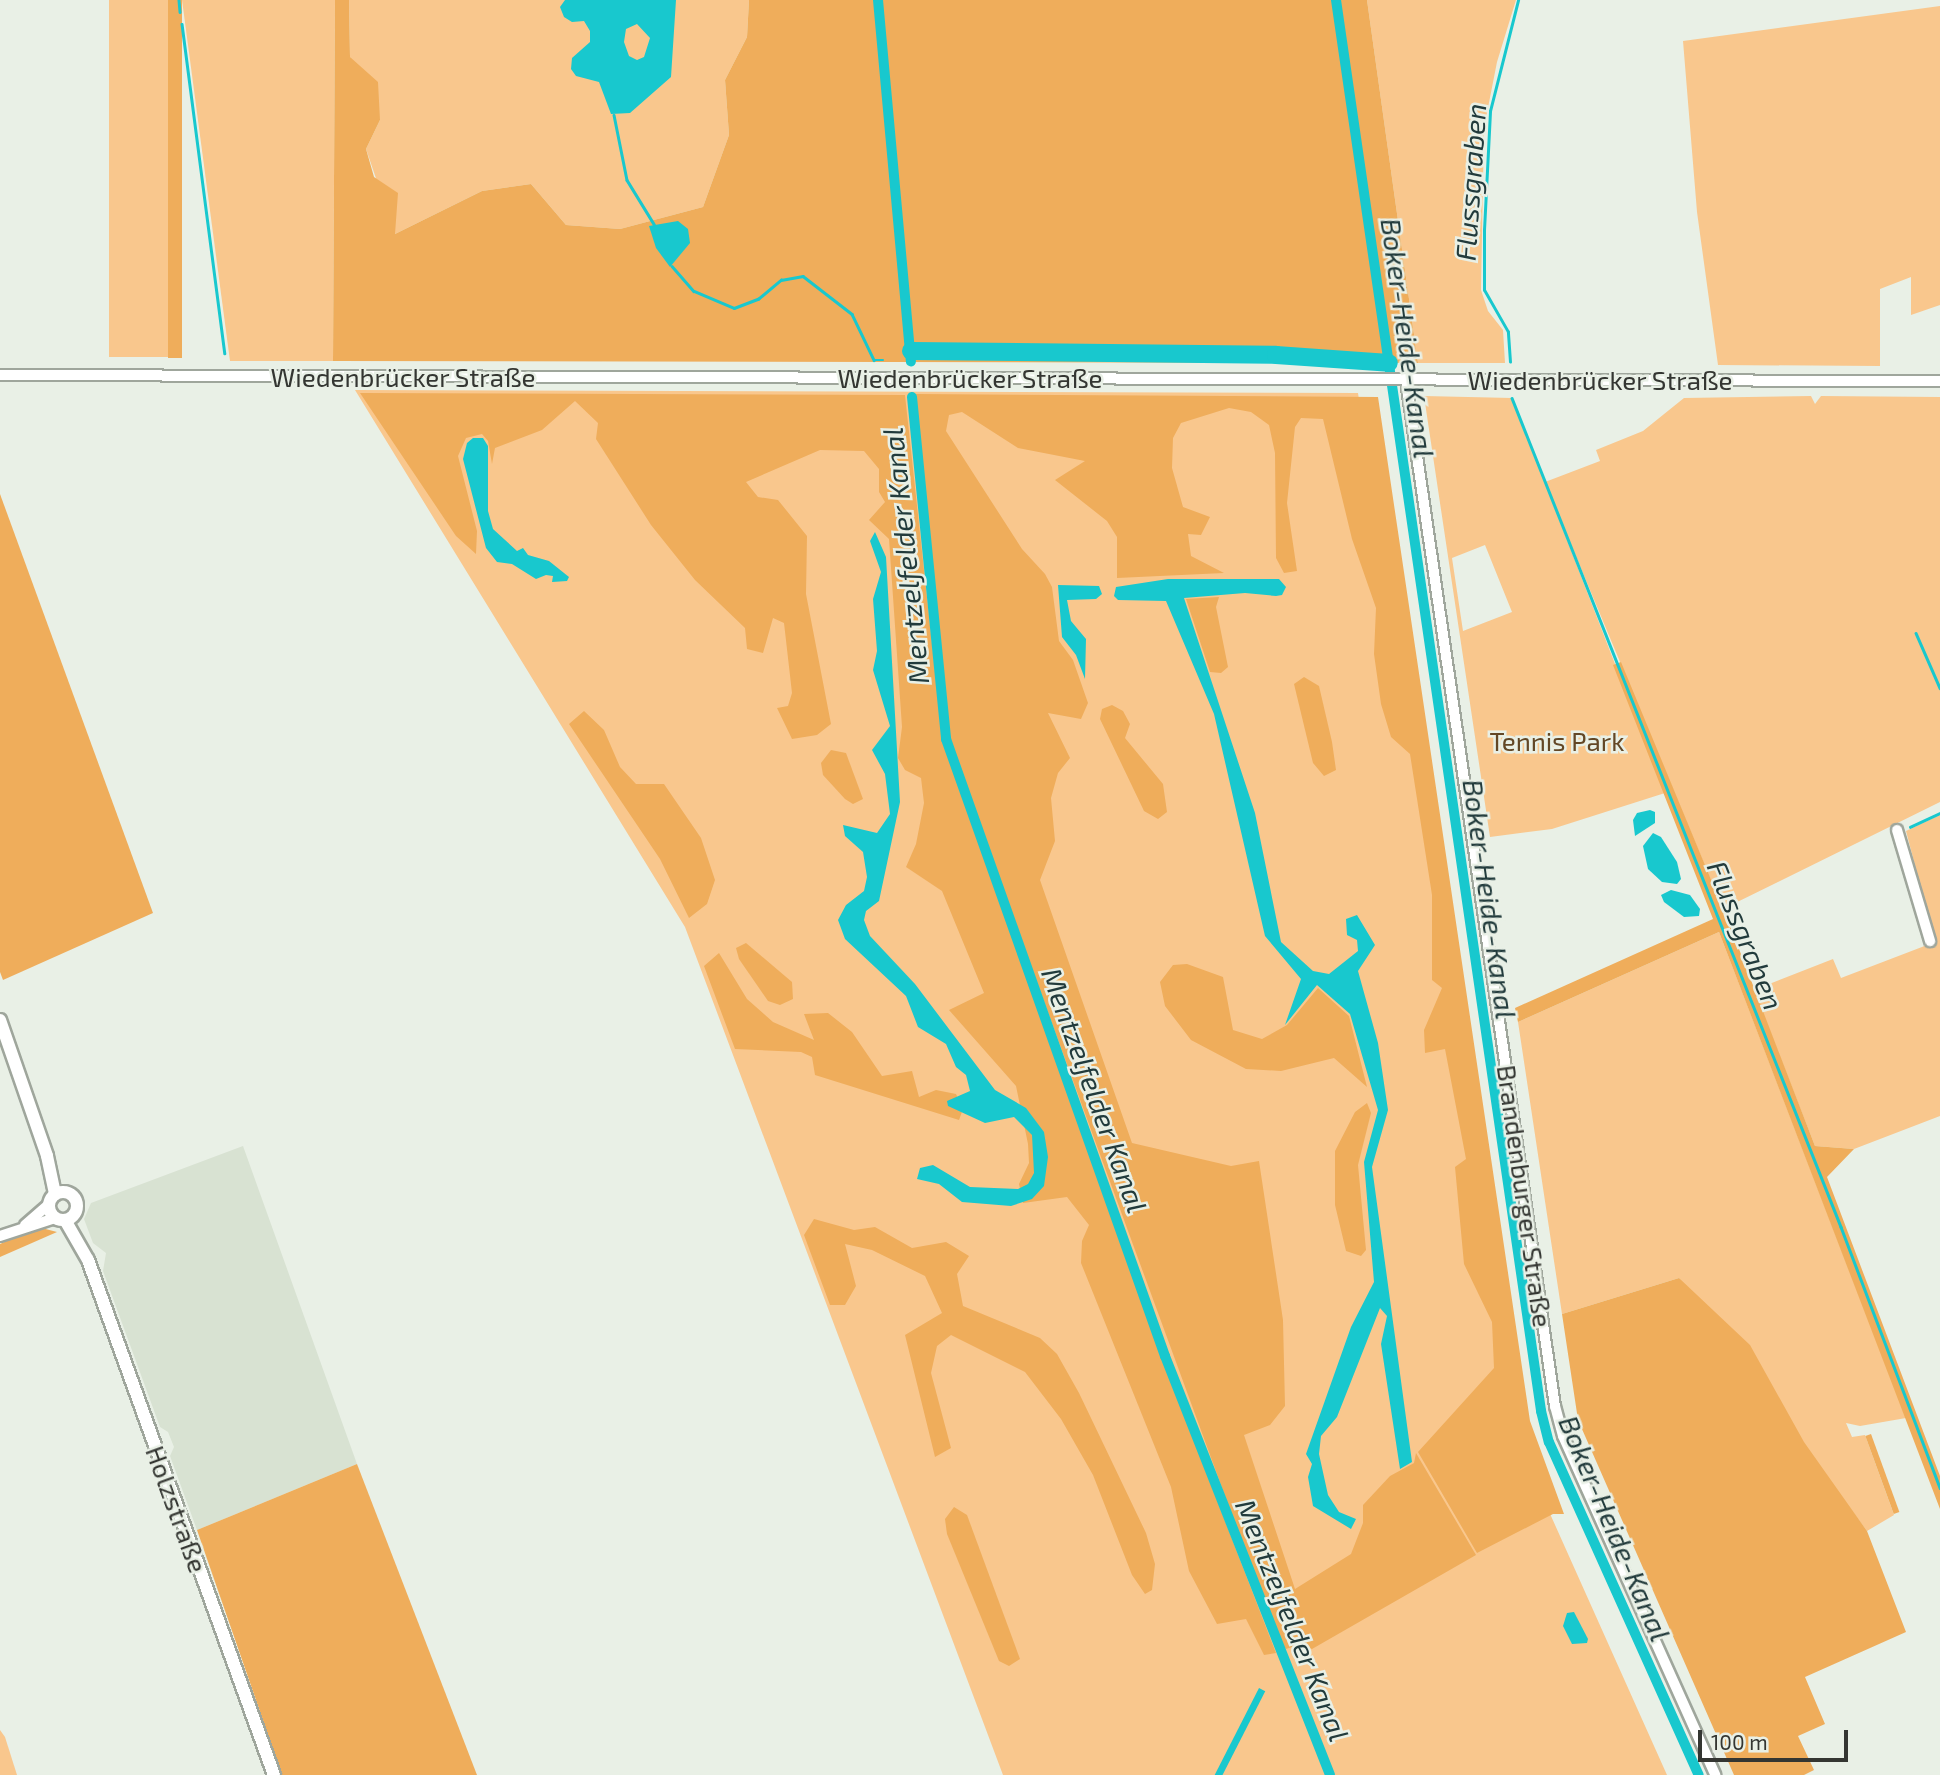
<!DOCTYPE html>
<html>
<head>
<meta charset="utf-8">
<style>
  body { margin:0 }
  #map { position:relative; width:1940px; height:1775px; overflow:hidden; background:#e9f0e6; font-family:"Exo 2",sans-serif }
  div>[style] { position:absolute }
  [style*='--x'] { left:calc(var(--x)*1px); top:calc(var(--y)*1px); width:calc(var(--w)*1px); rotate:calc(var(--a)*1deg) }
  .built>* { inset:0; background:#d8e2d2 }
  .green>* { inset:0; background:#f9c78d; transform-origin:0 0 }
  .forest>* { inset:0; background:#efad5b; transform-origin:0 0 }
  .water>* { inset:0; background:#18c8ce; transform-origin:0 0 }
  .stream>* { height:2.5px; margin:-1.25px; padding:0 1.25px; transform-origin:1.25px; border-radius:1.25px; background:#18c8ce }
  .canal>* { height:10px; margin:-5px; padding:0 5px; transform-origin:5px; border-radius:5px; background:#18c8ce }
  .river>* { height:18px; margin:-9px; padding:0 9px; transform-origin:9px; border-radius:9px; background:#18c8ce }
  .roads { filter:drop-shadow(2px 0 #9fa69c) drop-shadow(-2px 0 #9fa69c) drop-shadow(0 2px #9fa69c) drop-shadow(0 -2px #9fa69c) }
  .minor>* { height:10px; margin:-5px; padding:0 5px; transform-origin:5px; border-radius:5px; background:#fff }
  .major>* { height:12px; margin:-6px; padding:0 6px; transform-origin:6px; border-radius:6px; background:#fff }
  .major>.ring { margin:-6px; padding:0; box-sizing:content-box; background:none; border:12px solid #fff; border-radius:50% }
  span { translate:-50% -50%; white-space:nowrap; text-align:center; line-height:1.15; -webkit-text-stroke:5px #e9f0e6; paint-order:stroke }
  .street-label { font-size:26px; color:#343632 }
  .park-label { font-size:26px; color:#634725 }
  .water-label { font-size:28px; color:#223b3c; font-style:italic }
  .scale { position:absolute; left:1698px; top:1730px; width:150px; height:32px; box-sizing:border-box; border:4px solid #343632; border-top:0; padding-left:9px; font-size:21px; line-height:24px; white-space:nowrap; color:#343632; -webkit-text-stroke:5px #e9f0e6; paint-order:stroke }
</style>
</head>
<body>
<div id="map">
  <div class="built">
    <div style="clip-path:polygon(243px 1146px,357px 1464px,197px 1530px,170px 1456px,174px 1447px,168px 1432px,160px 1427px,103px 1271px,106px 1253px,93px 1243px,84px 1219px,91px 1203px)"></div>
  </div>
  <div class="green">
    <div style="left:109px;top:0;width:59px;height:357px"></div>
    <div style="clip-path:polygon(182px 0,335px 0,333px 361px,230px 361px)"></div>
    <div style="clip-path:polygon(349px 0,749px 0,747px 37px,725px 80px,729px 135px,703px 207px,620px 229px,566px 225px,531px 184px,482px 191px,395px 234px,366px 149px,380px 120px,350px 57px)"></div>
    <div style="clip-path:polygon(1367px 0,1516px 0,1497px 62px,1484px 128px,1481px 290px,1488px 311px,1503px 330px,1505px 363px,1418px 363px)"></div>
    <div style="clip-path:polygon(1940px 6px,1940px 305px,1911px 315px,1911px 277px,1880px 289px,1880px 366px,1718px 365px,1697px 212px,1683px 41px)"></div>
    <div style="clip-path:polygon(355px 390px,1358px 393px,1517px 1440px,1667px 1775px,1003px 1775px,685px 927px)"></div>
    <div style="clip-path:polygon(evenodd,1424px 396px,1512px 398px,1665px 793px,1552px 829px,1490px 837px,1424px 396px,1485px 545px,1512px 612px,1463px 631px,1452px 558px,1485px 545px)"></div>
    <div style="clip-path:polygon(1811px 396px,1815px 404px,1821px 396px,1940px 397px,1940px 802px,1723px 909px,1545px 482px,1600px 461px,1596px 450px,1643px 431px,1684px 398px)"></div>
    <div style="clip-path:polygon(1940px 815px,1940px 1116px,1854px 1149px,1815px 1146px,1754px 990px,1833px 959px,1841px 978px,1935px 942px,1906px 831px)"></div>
    <div style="clip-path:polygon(1719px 932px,1906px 1418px,1860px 1426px,1846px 1423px,1852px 1437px,1865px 1435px,1894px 1515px,1867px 1531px,1679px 1278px,1562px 1314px,1518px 1022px)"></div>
    <div style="clip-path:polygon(0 1730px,5px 1737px,17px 1775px,0 1775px)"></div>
  </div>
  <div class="forest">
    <div style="left:168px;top:0;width:14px;height:358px"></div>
    <div style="clip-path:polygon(335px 0,349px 0,350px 57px,378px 82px,380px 120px,366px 149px,374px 177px,398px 193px,395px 234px,482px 191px,531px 184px,566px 225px,620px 229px,703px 207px,729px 135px,725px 80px,747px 37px,749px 0,1367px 0,1418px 363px,333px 361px)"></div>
    <div style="clip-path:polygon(360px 393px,905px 395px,942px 736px,1162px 1358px,1276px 1653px,1264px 1655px,1246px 1619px,1217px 1624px,1189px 1571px,1171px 1487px,1081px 1263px,1082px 1241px,1089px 1225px,1067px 1197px,1023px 1203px,1019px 1184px,1029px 1163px,1028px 1144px,1016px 1086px,949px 1010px,984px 993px,942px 891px,906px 867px,916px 844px,924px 803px,921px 778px,905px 770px,898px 758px,902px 727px,889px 539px,869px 520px,885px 502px,879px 492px,879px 469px,864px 451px,820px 450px,746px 482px,758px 497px,778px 500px,807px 536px,806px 594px,831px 724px,817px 735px,792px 739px,777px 708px,788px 706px,792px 693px,784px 623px,773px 618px,763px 653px,747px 649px,745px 628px,695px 580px,651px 525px,596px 439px,598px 423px,575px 401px,542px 430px,495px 448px,492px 464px,488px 441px,482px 434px,466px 438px,458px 456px,477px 531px,476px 554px,456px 536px)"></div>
    <div style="clip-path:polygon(915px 394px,1378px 397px,1530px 1421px,1564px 1514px,1553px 1514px,1477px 1553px,1418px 1452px,1494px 1368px,1492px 1322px,1464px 1264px,1455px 1167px,1466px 1159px,1445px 1049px,1425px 1053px,1424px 1030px,1442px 988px,1432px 980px,1432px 895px,1410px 754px,1391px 737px,1381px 704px,1374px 654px,1376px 608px,1352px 539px,1323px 419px,1301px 418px,1295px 427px,1287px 503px,1297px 571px,1284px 573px,1276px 558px,1275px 453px,1269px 425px,1251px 412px,1229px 408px,1181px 423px,1173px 438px,1172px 468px,1183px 507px,1210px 517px,1201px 535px,1188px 534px,1191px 556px,1224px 573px,1117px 578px,1117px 537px,1107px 521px,1055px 480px,1085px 461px,1018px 448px,962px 412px,949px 415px,946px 431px,1022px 549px,1045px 574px,1052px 587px,1059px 641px,1073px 660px,1088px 703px,1081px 719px,1048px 713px,1070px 758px,1058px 773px,1051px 798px,1055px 841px,1040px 880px,1132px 1143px,1231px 1166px,1259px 1161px,1283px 1320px,1285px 1406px,1270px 1425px,1244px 1435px,1295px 1589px,1351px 1554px,1363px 1523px,1363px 1505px,1390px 1476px,1414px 1463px,1416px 1453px,1476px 1555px,1312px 1649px,1298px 1645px,1286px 1649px,1277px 1638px,948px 739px)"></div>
    <div style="clip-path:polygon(0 494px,153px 913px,3px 980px,0 972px)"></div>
    <div style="clip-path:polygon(1219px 597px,1216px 607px,1228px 667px,1221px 673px,1210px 672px,1186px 599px)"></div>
    <div style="clip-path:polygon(1621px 662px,1729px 923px,1815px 1146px,1854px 1149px,1827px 1177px,1940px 1476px,1940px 1509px,1719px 932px,1518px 1022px,1515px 1008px,1713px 919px,1613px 665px)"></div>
    <div style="clip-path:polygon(1304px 677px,1319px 686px,1332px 742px,1336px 770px,1324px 776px,1313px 763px,1294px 684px)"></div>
    <div style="clip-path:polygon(1112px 705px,1123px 711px,1130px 724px,1125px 738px,1163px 784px,1167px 812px,1158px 819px,1144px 811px,1100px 719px,1102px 709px)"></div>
    <div style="clip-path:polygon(584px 711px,604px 730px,620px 767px,636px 784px,664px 784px,701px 838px,715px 880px,707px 904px,689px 918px,660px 859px,569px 724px)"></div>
    <div style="clip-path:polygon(831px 750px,846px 753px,863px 799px,853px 804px,845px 799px,823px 775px,821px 763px)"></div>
    <div style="clip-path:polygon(746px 943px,792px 982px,793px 999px,780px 1005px,768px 1001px,739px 959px,736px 948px)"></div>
    <div style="clip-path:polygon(719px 953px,747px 999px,773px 1022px,814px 1040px,804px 1014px,828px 1013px,852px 1032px,882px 1076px,912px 1071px,919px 1097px,936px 1090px,956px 1094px,963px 1109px,959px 1120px,815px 1075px,812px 1057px,801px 1052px,735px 1049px,704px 966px)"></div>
    <div style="clip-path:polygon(1187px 964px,1223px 977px,1233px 1030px,1262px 1039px,1287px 1025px,1318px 988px,1349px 1016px,1367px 1087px,1334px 1058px,1281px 1071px,1246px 1069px,1191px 1040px,1165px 1006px,1160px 982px,1173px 965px)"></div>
    <div style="clip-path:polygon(1367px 1103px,1371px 1113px,1358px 1165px,1366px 1250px,1361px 1256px,1346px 1251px,1335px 1205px,1335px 1151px,1355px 1112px)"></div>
    <div style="clip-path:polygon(814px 1219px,854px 1230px,875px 1227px,912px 1248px,946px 1242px,969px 1256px,957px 1274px,963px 1306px,1040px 1338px,1057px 1354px,1079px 1393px,1146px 1533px,1155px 1564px,1152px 1590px,1145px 1594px,1132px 1575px,1093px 1475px,1061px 1419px,1025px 1372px,951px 1335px,937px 1346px,931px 1373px,951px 1448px,935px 1457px,905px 1335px,942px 1313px,925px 1276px,872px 1250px,845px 1244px,856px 1286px,845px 1305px,830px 1305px,804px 1235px)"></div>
    <div style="clip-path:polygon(38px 1227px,57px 1232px,0 1257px,0 1244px)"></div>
    <div style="clip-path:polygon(1679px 1278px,1750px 1345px,1804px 1442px,1867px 1531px,1906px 1632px,1805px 1677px,1825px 1724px,1798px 1736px,1814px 1770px,1804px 1775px,1734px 1775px,1578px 1420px,1562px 1314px)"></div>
    <div style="left:1871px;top:1434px;width:83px;height:6px;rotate:70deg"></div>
    <div style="clip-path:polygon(357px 1464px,477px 1775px,282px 1775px,197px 1530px)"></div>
    <div style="clip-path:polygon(954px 1507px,967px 1515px,1020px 1659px,1009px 1666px,999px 1661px,947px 1534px,945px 1519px)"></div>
  </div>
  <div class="water">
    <div style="clip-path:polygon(evenodd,565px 0,676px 0,671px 77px,630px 113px,611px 114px,599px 82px,576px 76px,571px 69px,572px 58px,590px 42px,590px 31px,584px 21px,572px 22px,564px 17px,560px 7px,565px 0,637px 24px,650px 38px,644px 57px,637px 60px,629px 56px,624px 42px,626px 29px,637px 24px)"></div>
    <div style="clip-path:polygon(678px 221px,688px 229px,690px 243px,670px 267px,656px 248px,649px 226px)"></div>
    <div style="clip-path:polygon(473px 438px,483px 438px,488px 446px,488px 511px,493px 529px,517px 551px,523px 548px,528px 555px,549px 561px,569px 577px,567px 581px,552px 582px,553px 576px,546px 575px,536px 579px,512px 564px,497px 562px,486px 548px,463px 459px,467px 443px)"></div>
    <div style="clip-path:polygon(875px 532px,886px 557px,900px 802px,879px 901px,866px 911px,864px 920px,870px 936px,915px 984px,995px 1090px,1026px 1108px,1044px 1132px,1048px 1157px,1044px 1186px,1032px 1199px,1011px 1206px,962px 1202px,939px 1184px,917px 1179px,920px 1168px,933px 1165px,970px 1187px,1018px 1189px,1028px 1184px,1034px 1173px,1032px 1135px,1014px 1117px,985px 1123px,948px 1106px,947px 1101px,970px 1091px,966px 1075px,956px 1067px,946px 1044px,918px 1027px,906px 996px,845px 939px,838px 920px,846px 905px,864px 891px,867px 877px,863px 852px,845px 836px,843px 825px,877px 833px,890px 814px,885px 774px,872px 750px,890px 726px,873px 670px,877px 651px,873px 599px,881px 572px,870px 541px)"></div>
    <div style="clip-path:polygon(1168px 579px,1279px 579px,1286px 587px,1282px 595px,1276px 596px,1245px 593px,1184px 598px,1255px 813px,1281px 942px,1313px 971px,1329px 974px,1358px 951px,1357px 940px,1347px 935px,1346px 919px,1357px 915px,1375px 945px,1358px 971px,1378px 1043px,1388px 1110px,1372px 1167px,1412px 1462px,1400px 1469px,1381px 1344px,1387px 1316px,1380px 1308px,1337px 1417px,1321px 1436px,1319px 1454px,1328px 1495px,1339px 1512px,1356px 1519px,1351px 1529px,1313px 1506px,1308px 1477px,1312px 1464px,1306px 1454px,1351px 1327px,1374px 1282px,1364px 1162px,1378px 1110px,1350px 1014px,1317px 985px,1285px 1025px,1301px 979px,1265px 936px,1214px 714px,1166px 601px,1118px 600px,1114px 596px,1116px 587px)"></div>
    <div style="clip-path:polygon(1058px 585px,1099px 586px,1102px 594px,1096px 599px,1067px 600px,1071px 621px,1086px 639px,1085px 679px,1076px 655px,1062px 637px)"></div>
    <div style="clip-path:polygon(1650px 810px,1655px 812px,1655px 823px,1635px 836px,1633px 820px,1637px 813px)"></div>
    <div style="clip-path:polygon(1653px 833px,1661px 837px,1677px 862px,1681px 879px,1677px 884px,1662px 882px,1648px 869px,1643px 846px)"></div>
    <div style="clip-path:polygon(1671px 890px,1690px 895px,1700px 909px,1699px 916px,1684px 917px,1664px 902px,1661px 895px)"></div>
    <div style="clip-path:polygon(1574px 1612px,1588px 1639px,1587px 1643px,1572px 1644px,1563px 1626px,1567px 1613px)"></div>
    <div style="left:1259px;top:1688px;width:7px;height:99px;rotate:27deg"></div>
  </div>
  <div class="stream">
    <div style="--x:179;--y:0;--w:12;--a:85"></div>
    <div style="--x:182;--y:24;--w:332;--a:82.6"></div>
    <div style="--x:614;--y:115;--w:66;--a:78.7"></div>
    <div style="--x:627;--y:180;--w:52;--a:58.5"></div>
    <div style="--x:672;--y:266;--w:33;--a:49"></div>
    <div style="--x:694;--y:291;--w:43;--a:23"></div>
    <div style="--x:734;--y:308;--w:26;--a:-21"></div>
    <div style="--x:758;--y:299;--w:30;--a:-40"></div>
    <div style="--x:781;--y:280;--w:22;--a:-10"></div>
    <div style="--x:803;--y:276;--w:62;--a:37.8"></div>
    <div style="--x:852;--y:314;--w:51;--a:64.4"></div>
    <div style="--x:874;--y:360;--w:9;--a:0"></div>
    <div style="--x:1510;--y:362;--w:30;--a:-94"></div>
    <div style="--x:1508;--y:332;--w:48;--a:-119.7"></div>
    <div style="--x:1484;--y:290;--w:60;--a:-90"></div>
    <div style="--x:1484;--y:230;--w:119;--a:-87.1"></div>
    <div style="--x:1490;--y:111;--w:114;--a:-75.8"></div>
    <div style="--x:1512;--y:398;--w:892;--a:68.35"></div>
    <div style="--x:1841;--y:1227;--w:279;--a:69.2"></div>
    <div style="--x:1916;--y:633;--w:60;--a:66.4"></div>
    <div style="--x:1910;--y:827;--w:33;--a:-25"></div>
  </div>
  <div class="canal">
    <div style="--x:878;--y:0;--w:363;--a:84.8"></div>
    <div style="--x:1336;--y:0;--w:1426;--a:81.73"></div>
    <div style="--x:1541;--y:1411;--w:32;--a:76"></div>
    <div style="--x:1549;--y:1442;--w:365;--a:65.8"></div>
    <div style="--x:912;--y:397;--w:344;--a:84.3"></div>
    <div style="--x:946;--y:739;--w:655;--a:70.46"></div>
    <div style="--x:1165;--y:1356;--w:450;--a:68.5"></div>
  </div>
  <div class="river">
    <div style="--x:911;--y:351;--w:365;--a:0.6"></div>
    <div style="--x:1276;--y:355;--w:113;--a:4"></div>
  </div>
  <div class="roads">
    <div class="minor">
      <div style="--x:0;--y:375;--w:1940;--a:0.18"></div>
      <div style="--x:1406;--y:380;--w:1037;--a:81.74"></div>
      <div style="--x:1555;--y:1406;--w:31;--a:75"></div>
      <div style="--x:1563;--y:1436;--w:372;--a:65.8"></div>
      <div style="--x:1897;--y:830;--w:116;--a:73.4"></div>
      <div style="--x:25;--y:1225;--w:32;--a:-41"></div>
      <div style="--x:0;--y:1236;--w:58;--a:-18.1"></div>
    </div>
    <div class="major">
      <div style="--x:0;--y:1020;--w:144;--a:70.9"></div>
      <div style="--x:47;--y:1156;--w:39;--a:78"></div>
      <div class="ring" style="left:49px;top:1192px;width:16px;height:16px"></div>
      <div style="--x:65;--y:1220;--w:46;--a:60.1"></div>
      <div style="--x:88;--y:1260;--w:548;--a:70.14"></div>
    </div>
  </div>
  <div class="street-label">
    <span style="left:403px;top:377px">Wiedenbrücker Straße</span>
    <span style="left:970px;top:378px">Wiedenbrücker Straße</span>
    <span style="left:1600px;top:380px">Wiedenbrücker Straße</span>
    <span style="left:1525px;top:1196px;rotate:82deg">Brandenburger Straße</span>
    <span style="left:177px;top:1509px;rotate:70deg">Holzstraße</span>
  </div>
  <div class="park-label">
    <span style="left:1557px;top:741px">Tennis Park</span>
  </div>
  <div class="water-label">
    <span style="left:1470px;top:182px;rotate:-86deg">Flussgraben</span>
    <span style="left:1408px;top:338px;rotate:82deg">Boker-Heide-Kanal</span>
    <span style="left:905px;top:556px;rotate:-96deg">Mentzelfelder Kanal</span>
    <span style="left:1490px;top:899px;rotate:82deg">Boker-Heide-Kanal</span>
    <span style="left:1746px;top:935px;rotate:68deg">Flussgraben</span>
    <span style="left:1095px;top:1090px;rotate:70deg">Mentzelfelder Kanal</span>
    <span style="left:1615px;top:1528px;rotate:67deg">Boker-Heide-Kanal</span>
    <span style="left:1293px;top:1620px;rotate:68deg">Mentzelfelder Kanal</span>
  </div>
  <div class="scale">100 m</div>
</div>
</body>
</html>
